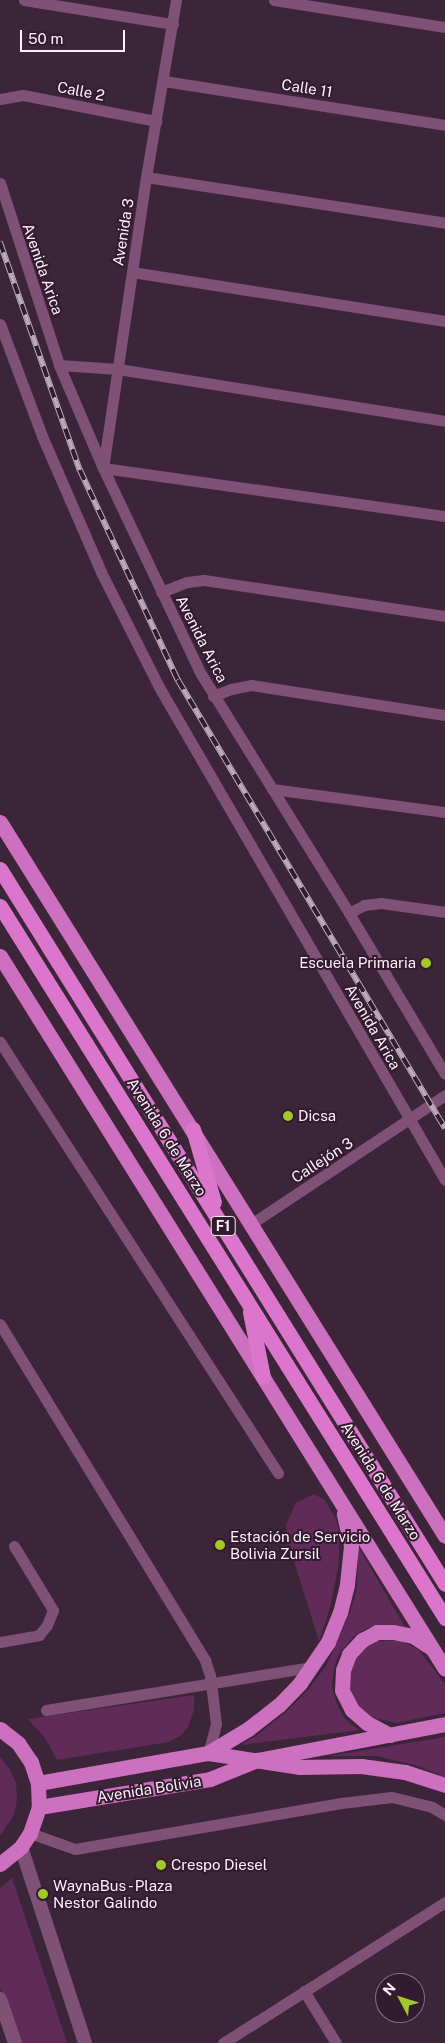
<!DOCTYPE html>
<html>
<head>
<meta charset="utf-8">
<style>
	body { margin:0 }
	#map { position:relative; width:445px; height:2043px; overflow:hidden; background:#3d2539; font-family:"Public Sans",sans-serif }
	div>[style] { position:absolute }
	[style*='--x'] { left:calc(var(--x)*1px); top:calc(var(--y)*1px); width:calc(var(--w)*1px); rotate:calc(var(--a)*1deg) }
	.green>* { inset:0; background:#602a59 }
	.minor>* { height:11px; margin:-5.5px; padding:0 5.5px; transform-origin:5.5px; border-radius:5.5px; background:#7f5177 }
	.tertiary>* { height:14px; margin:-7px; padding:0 7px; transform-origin:7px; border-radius:7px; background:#7f5177 }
	.primary>* { height:15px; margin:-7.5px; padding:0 7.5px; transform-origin:7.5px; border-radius:7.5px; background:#cd70bf }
	.trunk>* { height:15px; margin:-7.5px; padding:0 7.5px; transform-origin:7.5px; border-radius:7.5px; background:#dc76cd }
	.rail>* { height:5.5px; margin-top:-2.75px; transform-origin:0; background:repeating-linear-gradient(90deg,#321b2e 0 11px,#bca9b8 0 22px); box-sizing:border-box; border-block:1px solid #bca9b8 }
	.dots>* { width:14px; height:14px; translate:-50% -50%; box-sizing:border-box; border:2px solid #321b2e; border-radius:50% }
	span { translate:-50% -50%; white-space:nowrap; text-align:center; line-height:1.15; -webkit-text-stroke:4px #321b2e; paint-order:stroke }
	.shield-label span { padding:1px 4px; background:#321b2e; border:1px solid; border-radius:4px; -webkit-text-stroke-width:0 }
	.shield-label { font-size:14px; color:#ffeffb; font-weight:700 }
	.street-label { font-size:15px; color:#ffeffb }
	.poi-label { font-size:15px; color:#ffeffb }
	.right { translate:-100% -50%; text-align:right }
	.left { translate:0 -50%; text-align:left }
	.north { position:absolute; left:375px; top:1973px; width:50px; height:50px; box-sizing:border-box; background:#321b2e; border:1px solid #847080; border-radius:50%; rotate:310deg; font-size:14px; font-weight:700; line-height:20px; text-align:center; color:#ffeffb }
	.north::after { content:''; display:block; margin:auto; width:18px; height:22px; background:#a2c928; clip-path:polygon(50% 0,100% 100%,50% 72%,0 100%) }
	.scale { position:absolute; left:20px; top:30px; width:105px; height:22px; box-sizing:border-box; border:2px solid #ffeffb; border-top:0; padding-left:6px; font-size:15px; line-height:18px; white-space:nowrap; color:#ffeffb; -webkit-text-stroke:4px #321b2e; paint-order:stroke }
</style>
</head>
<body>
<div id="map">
	<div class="green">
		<i style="clip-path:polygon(314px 1494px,325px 1500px,336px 1519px,340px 1535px,338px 1567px,330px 1608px,319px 1641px,288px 1542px,286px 1525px,296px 1503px)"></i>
		<i style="clip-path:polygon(358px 1546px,405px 1627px,377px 1626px,367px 1628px,353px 1637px,339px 1654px,334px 1667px,332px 1686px,336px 1702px,343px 1716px,350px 1724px,360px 1730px,241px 1745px,256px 1736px,286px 1712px,308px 1690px,326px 1666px,350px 1613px,357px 1588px)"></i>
		<i style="clip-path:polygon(399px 1640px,418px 1649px,445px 1684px,445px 1713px,396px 1723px,371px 1717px,356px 1704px,350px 1688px,349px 1674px,355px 1659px,364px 1647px,375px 1641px)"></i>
		<i style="clip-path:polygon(194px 1695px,194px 1710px,188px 1727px,180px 1736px,169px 1742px,57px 1760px,45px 1738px,28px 1719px)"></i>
		<i style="clip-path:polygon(445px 1737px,445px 1777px,421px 1767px,377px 1756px,329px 1756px)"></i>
		<i style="clip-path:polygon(0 1757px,9px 1768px,16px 1783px,17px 1799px,14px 1815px,0 1836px)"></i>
		<i style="clip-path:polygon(12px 1878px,67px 2043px,18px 2043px,0 1988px,0 1888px)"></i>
	</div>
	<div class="minor">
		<i style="--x:24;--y:0;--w:151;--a:9.2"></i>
		<i style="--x:176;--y:0;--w:180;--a:99.6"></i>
		<i style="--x:146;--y:177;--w:294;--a:98.4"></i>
		<i style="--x:103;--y:468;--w:345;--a:8"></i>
		<i style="--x:274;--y:0;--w:173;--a:9"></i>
		<i style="--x:164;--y:81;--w:284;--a:8.9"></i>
		<i style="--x:0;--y:99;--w:23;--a:-10"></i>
		<i style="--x:23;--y:95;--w:136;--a:11.1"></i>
		<i style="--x:146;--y:177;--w:303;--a:8.7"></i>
		<i style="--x:0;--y:183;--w:191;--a:72"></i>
		<i style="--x:59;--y:365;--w:112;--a:66.9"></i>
		<i style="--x:103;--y:468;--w:228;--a:64.6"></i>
		<i style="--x:201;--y:674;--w:281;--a:58.2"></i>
		<i style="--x:349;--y:913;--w:187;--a:59.2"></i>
		<i style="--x:132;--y:272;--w:317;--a:8.9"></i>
		<i style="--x:0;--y:324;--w:120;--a:69.4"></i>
		<i style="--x:42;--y:436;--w:148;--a:66.5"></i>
		<i style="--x:101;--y:572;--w:129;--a:63.2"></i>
		<i style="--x:159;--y:687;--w:570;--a:59.88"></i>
		<i style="--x:59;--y:365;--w:59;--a:3.9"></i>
		<i style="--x:118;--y:369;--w:331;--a:9"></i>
		<i style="--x:161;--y:592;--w:28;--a:-21"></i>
		<i style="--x:187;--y:582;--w:17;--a:-7"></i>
		<i style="--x:204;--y:580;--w:244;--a:8.5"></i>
		<i style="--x:213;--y:696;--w:19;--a:-21"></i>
		<i style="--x:231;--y:689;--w:20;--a:-11"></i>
		<i style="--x:251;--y:685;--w:196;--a:8.8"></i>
		<i style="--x:272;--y:789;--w:175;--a:7.6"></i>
		<i style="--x:349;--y:913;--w:17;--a:-28"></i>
		<i style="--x:364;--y:905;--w:17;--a:-7"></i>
		<i style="--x:381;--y:903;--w:65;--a:8"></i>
		<i style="--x:0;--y:1042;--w:513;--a:57.18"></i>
		<i style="--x:251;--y:1224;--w:233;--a:-33.6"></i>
		<i style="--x:0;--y:1324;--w:394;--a:58.6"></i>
		<i style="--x:205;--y:1660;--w:16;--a:72"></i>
		<i style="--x:210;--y:1675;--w:49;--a:83"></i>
		<i style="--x:216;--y:1724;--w:30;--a:105"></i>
		<i style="--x:0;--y:1642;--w:40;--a:-10"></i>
		<i style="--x:39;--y:1635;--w:13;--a:-51"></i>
		<i style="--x:47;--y:1625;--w:16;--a:-68"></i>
		<i style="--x:53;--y:1610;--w:75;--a:-121.4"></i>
		<i style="--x:46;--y:1710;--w:268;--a:-9.2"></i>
		<i style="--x:30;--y:1833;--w:48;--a:19.6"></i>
		<i style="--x:75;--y:1849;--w:270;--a:-9.8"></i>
		<i style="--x:341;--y:1803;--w:51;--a:-6.7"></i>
		<i style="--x:392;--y:1797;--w:41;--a:14"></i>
		<i style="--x:432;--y:1807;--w:15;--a:32"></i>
		<i style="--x:304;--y:1991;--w:61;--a:58.4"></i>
		<i style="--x:223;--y:2043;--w:263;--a:-32.4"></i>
	</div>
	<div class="tertiary">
		<i style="--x:21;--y:1847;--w:206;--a:71.9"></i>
		<i style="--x:0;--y:1999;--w:46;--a:71.2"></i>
	</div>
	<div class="primary">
		<i style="--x:0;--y:822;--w:841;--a:58.07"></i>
		<i style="--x:0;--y:956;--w:840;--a:58.03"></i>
		<i style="--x:0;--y:1729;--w:23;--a:38"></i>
		<i style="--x:18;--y:1743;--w:23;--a:56"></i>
		<i style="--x:31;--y:1762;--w:22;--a:72"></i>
		<i style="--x:38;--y:1783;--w:24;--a:88"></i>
		<i style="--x:39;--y:1807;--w:28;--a:109"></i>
		<i style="--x:30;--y:1833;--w:17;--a:123"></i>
		<i style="--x:21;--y:1847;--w:27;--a:141"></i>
		<i style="--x:390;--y:1735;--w:26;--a:-152"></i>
		<i style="--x:367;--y:1723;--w:20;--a:-139"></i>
		<i style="--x:352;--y:1710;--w:22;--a:-117"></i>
		<i style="--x:342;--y:1690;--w:20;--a:-87"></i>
		<i style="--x:343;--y:1670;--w:17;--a:-69"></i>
		<i style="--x:349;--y:1654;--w:19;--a:-47"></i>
		<i style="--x:362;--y:1640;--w:17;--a:-28"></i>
		<i style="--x:377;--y:1632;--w:16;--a:0"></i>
		<i style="--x:393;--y:1632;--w:20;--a:11"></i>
		<i style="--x:413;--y:1636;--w:20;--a:33"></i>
		<i style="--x:208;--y:1753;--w:47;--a:-31"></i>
		<i style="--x:248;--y:1729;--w:39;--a:-38"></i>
		<i style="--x:279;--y:1705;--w:30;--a:-46"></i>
		<i style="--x:300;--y:1683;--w:50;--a:-55.7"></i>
		<i style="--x:328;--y:1642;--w:31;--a:-68"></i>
		<i style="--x:340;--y:1613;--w:30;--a:-76"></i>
		<i style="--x:347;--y:1584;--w:39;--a:-84"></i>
		<i style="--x:351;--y:1545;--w:32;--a:-103"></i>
		<i style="--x:38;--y:1783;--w:173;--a:-10"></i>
		<i style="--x:208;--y:1753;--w:93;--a:8.7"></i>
		<i style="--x:300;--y:1767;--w:61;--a:-0.9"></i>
		<i style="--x:361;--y:1766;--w:44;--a:7.8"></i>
		<i style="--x:405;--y:1772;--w:42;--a:18"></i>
		<i style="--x:39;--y:1807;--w:173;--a:-9.3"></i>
		<i style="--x:210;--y:1779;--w:51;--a:-22"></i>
		<i style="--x:257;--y:1760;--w:191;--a:-10.8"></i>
	</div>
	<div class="trunk">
		<i style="--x:0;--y:869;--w:842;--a:58.1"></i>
		<i style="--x:0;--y:906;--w:840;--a:57.99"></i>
		<i style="--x:193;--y:1129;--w:76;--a:74"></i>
		<i style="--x:250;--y:1312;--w:66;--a:78.7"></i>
	</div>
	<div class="rail">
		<i style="--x:0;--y:242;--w:242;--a:70.7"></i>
		<i style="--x:80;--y:470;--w:232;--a:65"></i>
		<i style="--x:178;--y:680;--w:522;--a:59.21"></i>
	</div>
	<div class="dots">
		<i style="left:426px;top:963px;background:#a2c928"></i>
		<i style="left:288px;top:1116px;background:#a2c928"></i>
		<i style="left:220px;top:1545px;background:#a2c928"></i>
		<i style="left:161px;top:1865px;background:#a2c928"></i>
		<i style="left:43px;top:1894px;background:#a2c928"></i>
	</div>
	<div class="shield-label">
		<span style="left:223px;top:1226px">F1</span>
	</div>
	<div class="street-label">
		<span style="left:307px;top:88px;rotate:9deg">Calle 11</span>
		<span style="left:81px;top:91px;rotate:11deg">Calle 2</span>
		<span style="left:123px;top:232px;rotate:-81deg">Avenida 3</span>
		<span style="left:43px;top:269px;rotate:71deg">Avenida Arica</span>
		<span style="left:202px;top:639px;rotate:63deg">Avenida Arica</span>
		<span style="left:373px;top:1027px;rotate:60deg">Avenida Arica</span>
		<span style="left:167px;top:1137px;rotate:58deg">Avenida 6 de Marzo</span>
		<span style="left:322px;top:1160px;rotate:-33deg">Callejón 3</span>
		<span style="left:381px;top:1481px;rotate:58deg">Avenida 6 de Marzo</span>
		<span style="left:149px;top:1789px;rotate:-9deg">Avenida Bolivia</span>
	</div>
	<div class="poi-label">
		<span class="right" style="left:416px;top:963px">Escuela Primaria</span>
		<span class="left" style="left:298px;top:1116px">Dicsa</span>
		<span class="left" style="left:230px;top:1545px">Estación de Servicio<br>Bolivia Zursil</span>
		<span class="left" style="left:171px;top:1865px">Crespo Diesel</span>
		<span class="left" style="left:53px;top:1894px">WaynaBus - Plaza<br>Nestor Galindo</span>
	</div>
	<div class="north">N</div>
	<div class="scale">50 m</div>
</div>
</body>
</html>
